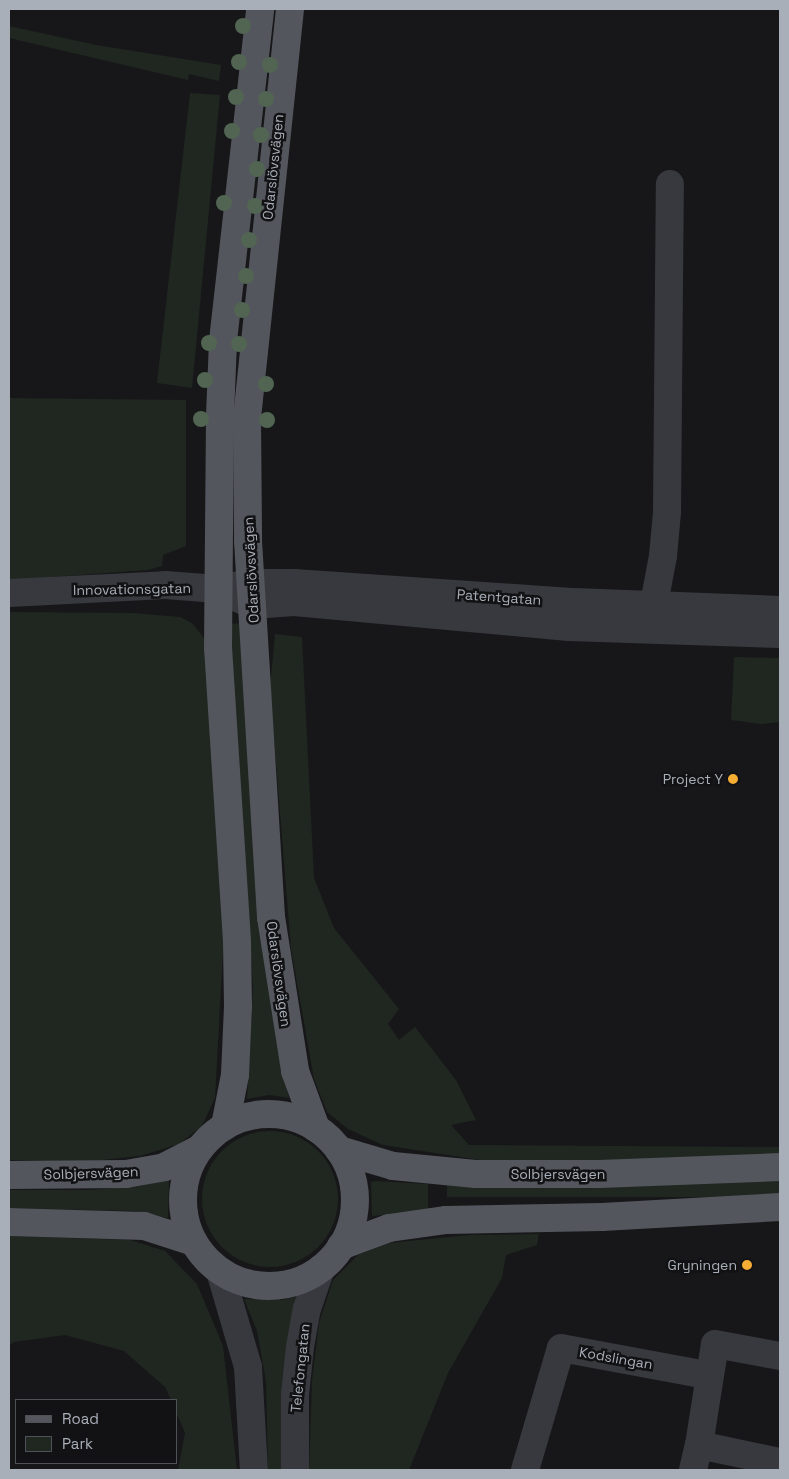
<!DOCTYPE html>
<html>
<head>
<meta charset="utf-8">
<style>
	body { margin:0 }
	#map { position:relative; width:789px; height:1479px; overflow:hidden; background:#171719; font-family:"Space Grotesk",sans-serif }
	div>[style] { position:absolute }
	[style*='--x'] { left:calc(var(--x)*1px); top:calc(var(--y)*1px); width:calc(var(--w)*1px); rotate:calc(var(--a)*1deg) }
	.green>* { inset:0; background:#1f2720; transform-origin:0 0 }
	.round { border-radius:50% }
	.minor>* { height:28px; margin:-14px; padding:0 14px; transform-origin:14px; border-radius:14px; background:#38393e }
	.major>* { height:28px; margin:-14px; padding:0 14px; transform-origin:14px; border-radius:14px; background:#54565d }
	.major>.ring { margin:-14px; padding:0; box-sizing:content-box; background:none; border:28px solid #54565d; border-radius:50% }
	.trees>* { width:16px; height:16px; margin:-8px; border-radius:50%; background:#516552 }
	.dots>* { width:14px; height:14px; translate:-50% -50%; box-sizing:border-box; border:2px solid #121214; border-radius:50% }
	span { translate:-50% -50%; white-space:nowrap; text-align:center; line-height:1.15; -webkit-text-stroke:5px #121214; paint-order:stroke }
	.street-label { font-size:14px; color:#a9afb9 }
	.poi-label { font-size:14px; color:#a9afb9 }
	.right { translate:-100% -50%; text-align:right }
	.frame { position:absolute; inset:0; border:10px solid #a9afb9; pointer-events:none }
	.legend { position:absolute; left:15px; top:1399px; width:162px; height:65px; box-sizing:border-box; background:#121214; border:1px solid #4e5156; margin:0; padding:6px 9px; list-style:none; font-size:15px; color:#a9afb9 }
	.legend li { display:flex; align-items:center; gap:10px; height:25px }
	.legend b { width:25px; border:1px solid #4e5156 }
</style>
</head>
<body>
<div id="map">
	<div class="green">
		<i style="clip-path:polygon(9px 26px,96px 45px,221px 65px,219px 81px,189px 74px,188px 80px,9px 38px)"></i>
		<i style="clip-path:polygon(190px 93px,220px 95px,192px 388px,157px 383px)"></i>
		<i style="clip-path:polygon(9px 398px,186px 400px,186px 546px,163px 555px,162px 566px,148px 570px,9px 580px)"></i>
		<i style="clip-path:polygon(9px 612px,133px 613px,180px 617px,192px 623px,204px 638px,209px 667px,225px 915px,215px 1098px,202px 1126px,179px 1144px,140px 1156px,82px 1162px,9px 1160px)"></i>
		<i style="clip-path:polygon(241px 623px,279px 1056px,289px 1098px,269px 1095px,247px 1099px,253px 987px,230px 624px)"></i>
		<i style="clip-path:polygon(275px 634px,302px 637px,314px 878px,334px 928px,399px 1009px,388px 1024px,399px 1040px,415px 1027px,456px 1080px,476px 1120px,451px 1125px,469px 1145px,780px 1147px,780px 1154px,647px 1161px,487px 1161px,383px 1145px,348px 1129px,327px 1112px,314px 1079px,291px 949px,270px 688px)"></i>
		<i style="clip-path:polygon(734px 657px,780px 658px,780px 722px,761px 724px,731px 720px)"></i>
		<i class="round" style="left:202px;top:1131px;width:136px;height:136px"></i>
		<i style="left:780px;top:1176px;width:21px;height:333px;rotate:90deg"></i>
		<i style="clip-path:polygon(169px 1179px,168px 1218px,135px 1211px,9px 1208px,9px 1190px,88px 1190px,140px 1186px)"></i>
		<i style="clip-path:polygon(376px 1181px,428px 1184px,428px 1211px,372px 1216px,371px 1182px)"></i>
		<i style="clip-path:polygon(539px 1234px,537px 1245px,506px 1255px,502px 1278px,448px 1373px,409px 1470px,309px 1470px,312px 1381px,319px 1323px,333px 1280px,358px 1255px,389px 1243px,469px 1235px)"></i>
		<i style="clip-path:polygon(9px 1236px,130px 1240px,165px 1251px,197px 1284px,223px 1346px,237px 1470px,178px 1470px,185px 1433px,176px 1412px,176px 1400px,171px 1400px,165px 1387px,124px 1351px,65px 1335px,14px 1342px,9px 1345px)"></i>
		<i style="clip-path:polygon(299px 1296px,284px 1470px,268px 1470px,266px 1382px,257px 1331px,244px 1299px,282px 1300px)"></i>
	</div>
	<div class="minor">
		<i style="--x:228;--y:587;--w:23;--a:-10"></i>
		<i style="--x:251;--y:583;--w:43;--a:0"></i>
		<i style="--x:294;--y:583;--w:281;--a:3.9"></i>
		<i style="--x:574;--y:602;--w:206;--a:2.2"></i>
		<i style="--x:9;--y:593;--w:156;--a:-2.9"></i>
		<i style="--x:165;--y:585;--w:53;--a:4.3"></i>
		<i style="--x:218;--y:589;--w:38;--a:25"></i>
		<i style="--x:253;--y:605;--w:41;--a:-4.2"></i>
		<i style="--x:294;--y:602;--w:276;--a:5.2"></i>
		<i style="--x:569;--y:627;--w:211;--a:1.9"></i>
		<i style="--x:651;--y:620;--w:65;--a:-79.4"></i>
		<i style="--x:663;--y:556;--w:44;--a:-84.8"></i>
		<i style="--x:667;--y:512;--w:328;--a:-89.5"></i>
		<i style="--x:220;--y:1271;--w:100;--a:73.7"></i>
		<i style="--x:248;--y:1367;--w:103;--a:86.7"></i>
		<i style="--x:699;--y:1445;--w:102;--a:-81"></i>
		<i style="--x:715;--y:1344;--w:66;--a:10.5"></i>
		<i style="--x:295;--y:1470;--w:75;--a:-90"></i>
		<i style="--x:295;--y:1395;--w:48;--a:-84.1"></i>
		<i style="--x:300;--y:1347;--w:39;--a:-80"></i>
		<i style="--x:307;--y:1309;--w:43;--a:-71.1"></i>
		<i style="--x:525;--y:1470;--w:127;--a:-73.6"></i>
		<i style="--x:561;--y:1348;--w:148;--a:10.5"></i>
		<i style="--x:693;--y:1470;--w:26;--a:-77"></i>
		<i style="--x:699;--y:1445;--w:83;--a:11.9"></i>
	</div>
	<div class="major">
		<i style="--x:290;--y:9;--w:411;--a:96"></i>
		<i style="--x:247;--y:418;--w:123;--a:89.5"></i>
		<i style="--x:248;--y:541;--w:377;--a:86.5"></i>
		<i style="--x:271;--y:917;--w:156;--a:81.1"></i>
		<i style="--x:295;--y:1071;--w:61;--a:69.8"></i>
		<i class="ring" style="left:183px;top:1114px;width:144px;height:144px"></i>
		<i style="--x:225;--y:1126;--w:52;--a:-78.9"></i>
		<i style="--x:235;--y:1075;--w:69;--a:-87.5"></i>
		<i style="--x:238;--y:1006;--w:65;--a:-90.9"></i>
		<i style="--x:237;--y:941;--w:294;--a:-93.7"></i>
		<i style="--x:218;--y:648;--w:232;--a:-89.5"></i>
		<i style="--x:220;--y:416;--w:75;--a:-87.7"></i>
		<i style="--x:223;--y:341;--w:334;--a:-83.6"></i>
		<i style="--x:339;--y:1150;--w:56;--a:16.5"></i>
		<i style="--x:393;--y:1166;--w:83;--a:5.5"></i>
		<i style="--x:476;--y:1174;--w:123;--a:0"></i>
		<i style="--x:599;--y:1174;--w:181;--a:-2.2"></i>
		<i style="--x:9;--y:1175;--w:117;--a:-0.5"></i>
		<i style="--x:126;--y:1174;--w:39;--a:-10"></i>
		<i style="--x:164;--y:1167;--w:39;--a:-27"></i>
		<i style="--x:9;--y:1222;--w:135;--a:1.7"></i>
		<i style="--x:144;--y:1226;--w:52;--a:17.7"></i>
		<i style="--x:341;--y:1246;--w:51;--a:-20.6"></i>
		<i style="--x:389;--y:1228;--w:58;--a:-8"></i>
		<i style="--x:446;--y:1220;--w:156;--a:-1.1"></i>
		<i style="--x:602;--y:1217;--w:178;--a:-3.2"></i>
	</div>
	<div class="trees">
		<i style="left:243px;top:26px"></i>
		<i style="left:239px;top:62px"></i>
		<i style="left:270px;top:65px"></i>
		<i style="left:236px;top:97px"></i>
		<i style="left:266px;top:99px"></i>
		<i style="left:232px;top:131px"></i>
		<i style="left:261px;top:135px"></i>
		<i style="left:257px;top:169px"></i>
		<i style="left:224px;top:203px"></i>
		<i style="left:255px;top:206px"></i>
		<i style="left:249px;top:240px"></i>
		<i style="left:246px;top:276px"></i>
		<i style="left:242px;top:310px"></i>
		<i style="left:209px;top:343px"></i>
		<i style="left:239px;top:344px"></i>
		<i style="left:205px;top:380px"></i>
		<i style="left:266px;top:384px"></i>
		<i style="left:201px;top:419px"></i>
		<i style="left:267px;top:420px"></i>
	</div>
	<div class="dots">
		<i style="left:733px;top:779px;background:#f5ad33"></i>
		<i style="left:747px;top:1265px;background:#f5ad33"></i>
	</div>
	<div class="street-label">
		<span style="left:273px;top:167px;rotate:-84deg">Odarslövsvägen</span>
		<span style="left:251px;top:570px;rotate:-93deg">Odarslövsvägen</span>
		<span style="left:132px;top:589px;rotate:-1deg">Innovationsgatan</span>
		<span style="left:499px;top:597px;rotate:4deg">Patentgatan</span>
		<span style="left:279px;top:974px;rotate:82deg">Odarslövsvägen</span>
		<span style="left:91px;top:1173px;rotate:-2deg">Solbjersvägen</span>
		<span style="left:558px;top:1174px">Solbjersvägen</span>
		<span style="left:616px;top:1358px;rotate:10deg">Kodslingan</span>
		<span style="left:300px;top:1368px;rotate:-84deg">Telefongatan</span>
	</div>
	<div class="poi-label">
		<span class="right" style="left:723px;top:779px">Project Y</span>
		<span class="right" style="left:737px;top:1265px">Gryningen</span>
	</div>
	<div class="frame"></div>
	<ul class="legend">
	<li><b style="height:6px;background:#54565d"></b>Road</li>
	<li><b style="height:14px;background:#1f2720"></b>Park</li>
	</ul>
</div>
</body>
</html>
